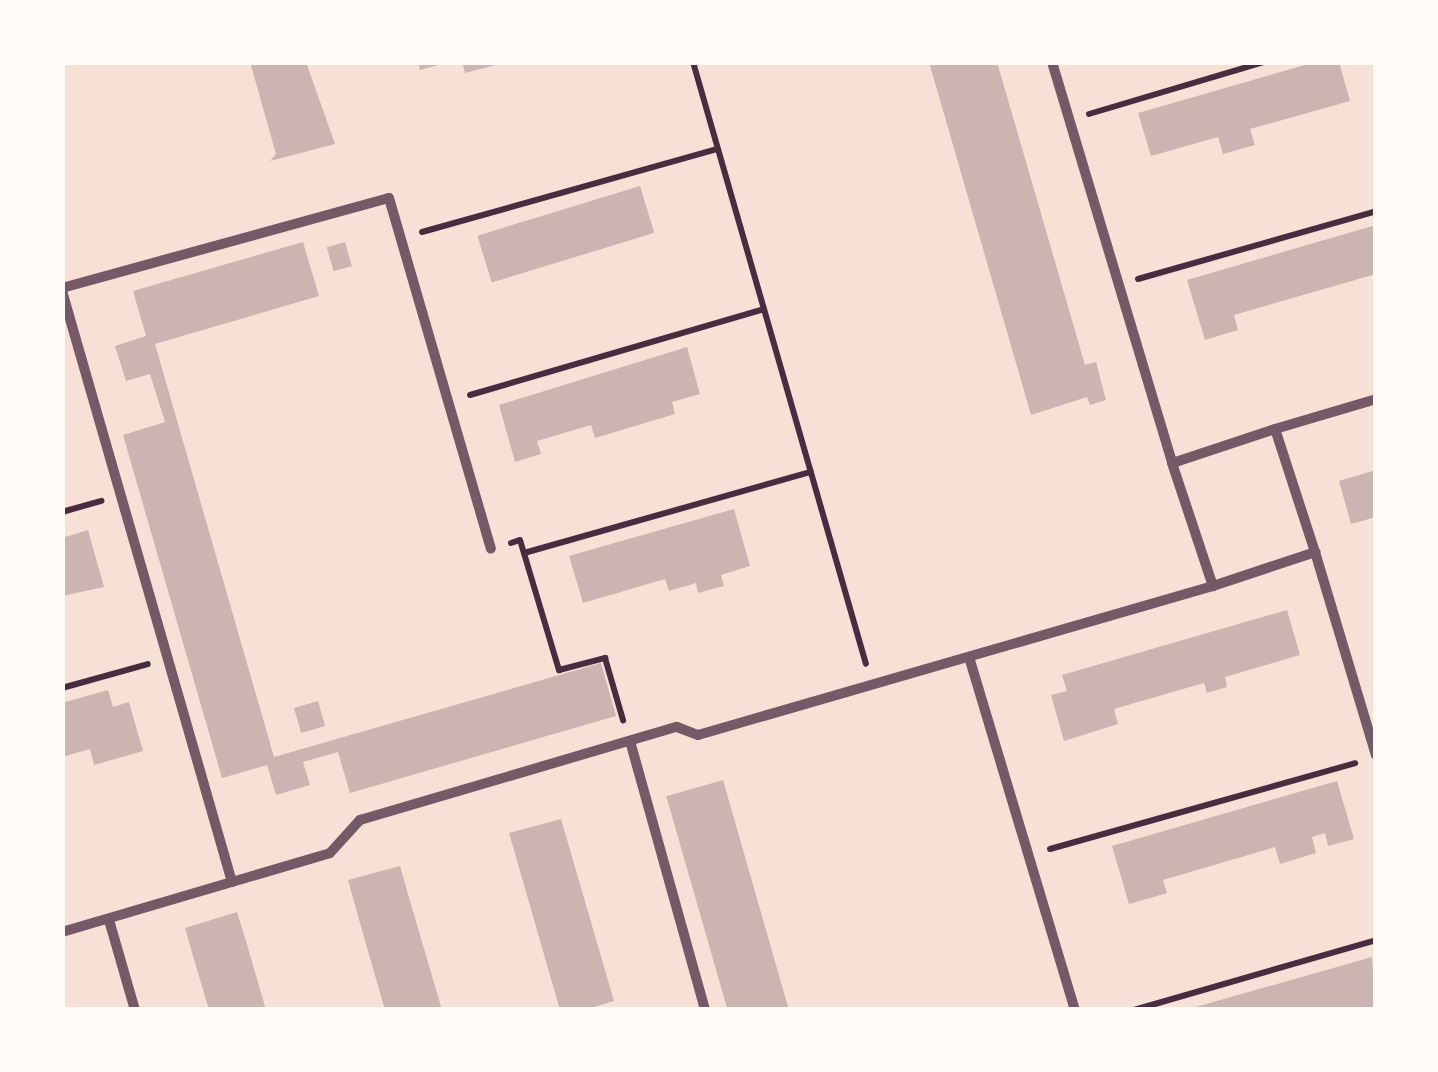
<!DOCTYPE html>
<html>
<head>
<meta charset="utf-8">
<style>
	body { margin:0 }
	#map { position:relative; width:1438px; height:1072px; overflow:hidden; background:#f7e1d7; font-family:Signika,sans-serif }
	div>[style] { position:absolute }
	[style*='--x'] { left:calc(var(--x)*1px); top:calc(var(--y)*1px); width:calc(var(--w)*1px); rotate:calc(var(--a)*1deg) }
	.building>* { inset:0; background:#ccb4b1; transform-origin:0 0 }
	.path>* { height:6px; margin:-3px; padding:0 3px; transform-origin:3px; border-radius:3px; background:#4a2c40 }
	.minor>* { height:10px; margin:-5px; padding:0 5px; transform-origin:5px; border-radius:5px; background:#755966 }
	span { translate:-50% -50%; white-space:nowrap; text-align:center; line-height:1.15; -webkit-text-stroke:10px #fffaf5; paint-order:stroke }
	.frame { position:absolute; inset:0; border:65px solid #fffaf5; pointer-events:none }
</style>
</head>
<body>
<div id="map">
	<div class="building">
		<i style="clip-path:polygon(250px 62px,306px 62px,335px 144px,270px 161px,276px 154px)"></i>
		<i style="clip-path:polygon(418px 62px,442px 62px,442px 64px,420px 70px)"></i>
		<i style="clip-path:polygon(462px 62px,499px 62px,500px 64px,465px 73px)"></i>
		<i style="clip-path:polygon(929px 62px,997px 62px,1085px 365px,1096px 362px,1106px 400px,1090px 405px,1087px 397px,1031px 415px)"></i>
		<i style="clip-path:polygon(1315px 62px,1339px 62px,1350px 101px,1250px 129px,1255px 145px,1223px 154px,1218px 137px,1151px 156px,1138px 113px)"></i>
		<i style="left:640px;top:186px;width:49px;height:170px;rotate:73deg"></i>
		<i style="clip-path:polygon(1376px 225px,1376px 274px,1234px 315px,1238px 330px,1205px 340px,1187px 280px)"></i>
		<i style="clip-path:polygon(303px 242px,319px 296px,155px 344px,274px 757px,601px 663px,616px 716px,350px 793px,338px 752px,303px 762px,310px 785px,276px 795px,267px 765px,222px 778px,123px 435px,165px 422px,150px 374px,126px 381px,115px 346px,146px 336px,133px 291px)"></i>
		<i style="left:345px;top:242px;width:25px;height:19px;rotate:74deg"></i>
		<i style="clip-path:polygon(687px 347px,700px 394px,672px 402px,675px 414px,595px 438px,591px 425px,537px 441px,541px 454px,515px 462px,499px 405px)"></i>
		<i style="clip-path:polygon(1376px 470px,1376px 517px,1351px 524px,1339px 481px)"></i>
		<i style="clip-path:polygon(734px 509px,750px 566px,721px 575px,724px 586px,698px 593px,696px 583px,669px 591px,665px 579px,583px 603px,569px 556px)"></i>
		<i style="clip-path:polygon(88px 530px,104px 587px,62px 596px,62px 538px)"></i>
		<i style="clip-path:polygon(1287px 610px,1300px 655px,1225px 677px,1227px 687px,1207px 693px,1204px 683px,1114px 709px,1118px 724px,1064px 741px,1051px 695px,1067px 691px,1062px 675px)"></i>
		<i style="clip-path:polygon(108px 690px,113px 707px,129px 702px,143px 751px,94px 765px,90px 749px,62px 757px,62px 703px)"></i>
		<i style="left:318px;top:701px;width:26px;height:25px;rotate:74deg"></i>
		<i style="left:723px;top:780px;width:239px;height:59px;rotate:74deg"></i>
		<i style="clip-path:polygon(1337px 781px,1354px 839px,1328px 846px,1325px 833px,1312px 837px,1316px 853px,1280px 864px,1275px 847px,1163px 880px,1167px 893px,1129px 904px,1112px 846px)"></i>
		<i style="clip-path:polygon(561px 819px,614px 1001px,584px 1010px,560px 1010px,509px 833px)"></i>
		<i style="clip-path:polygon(400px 866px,408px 894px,442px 1010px,385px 1010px,363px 934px,348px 880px)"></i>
		<i style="clip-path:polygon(237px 912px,246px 941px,266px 1010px,209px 1010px,193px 956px,185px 928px)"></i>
		<i style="clip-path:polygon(1372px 957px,1376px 1010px,1192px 1010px,1192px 1008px)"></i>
	</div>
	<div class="path">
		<i style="--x:693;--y:62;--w:626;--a:73.97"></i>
		<i style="--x:1089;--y:114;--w:182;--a:-16.6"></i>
		<i style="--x:422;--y:232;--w:307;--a:-15.7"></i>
		<i style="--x:1138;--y:279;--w:248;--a:-15.9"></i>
		<i style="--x:470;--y:395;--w:306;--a:-16.3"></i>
		<i style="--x:62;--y:512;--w:41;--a:-15.8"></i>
		<i style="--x:511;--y:543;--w:9;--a:-18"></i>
		<i style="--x:520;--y:540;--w:136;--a:73.3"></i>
		<i style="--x:559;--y:670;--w:48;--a:-14.6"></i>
		<i style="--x:605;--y:658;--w:65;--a:73.8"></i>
		<i style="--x:524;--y:553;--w:298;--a:-15.8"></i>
		<i style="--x:62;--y:688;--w:89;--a:-15.6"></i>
		<i style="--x:1050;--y:849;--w:317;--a:-15.7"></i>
		<i style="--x:1134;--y:1010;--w:252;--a:-16.1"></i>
	</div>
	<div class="minor">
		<i style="--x:1052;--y:62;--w:419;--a:73.3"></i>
		<i style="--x:62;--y:288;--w:339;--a:-15.4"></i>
		<i style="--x:389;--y:198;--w:365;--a:73.8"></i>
		<i style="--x:62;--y:291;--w:615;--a:73.95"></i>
		<i style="--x:1275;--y:429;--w:105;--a:-16.5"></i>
		<i style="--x:1315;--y:552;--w:212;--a:73.3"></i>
		<i style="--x:969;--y:657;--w:369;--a:73.3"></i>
		<i style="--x:630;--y:741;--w:279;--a:74.4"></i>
		<i style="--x:109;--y:920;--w:94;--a:73.9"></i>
		<i style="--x:62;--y:932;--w:279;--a:-16.4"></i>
		<i style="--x:330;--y:853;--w:45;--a:-47.7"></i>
		<i style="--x:360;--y:820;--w:330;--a:-16.4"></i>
		<i style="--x:677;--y:727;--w:22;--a:21"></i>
		<i style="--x:698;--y:735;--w:536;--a:-16.14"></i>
		<i style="--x:1213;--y:586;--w:108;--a:-18.4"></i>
		<i style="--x:1315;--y:552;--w:129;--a:-108"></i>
		<i style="--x:1275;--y:429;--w:108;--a:161.7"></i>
		<i style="--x:1172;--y:463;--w:130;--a:71.6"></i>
	</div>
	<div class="frame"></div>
</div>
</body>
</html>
